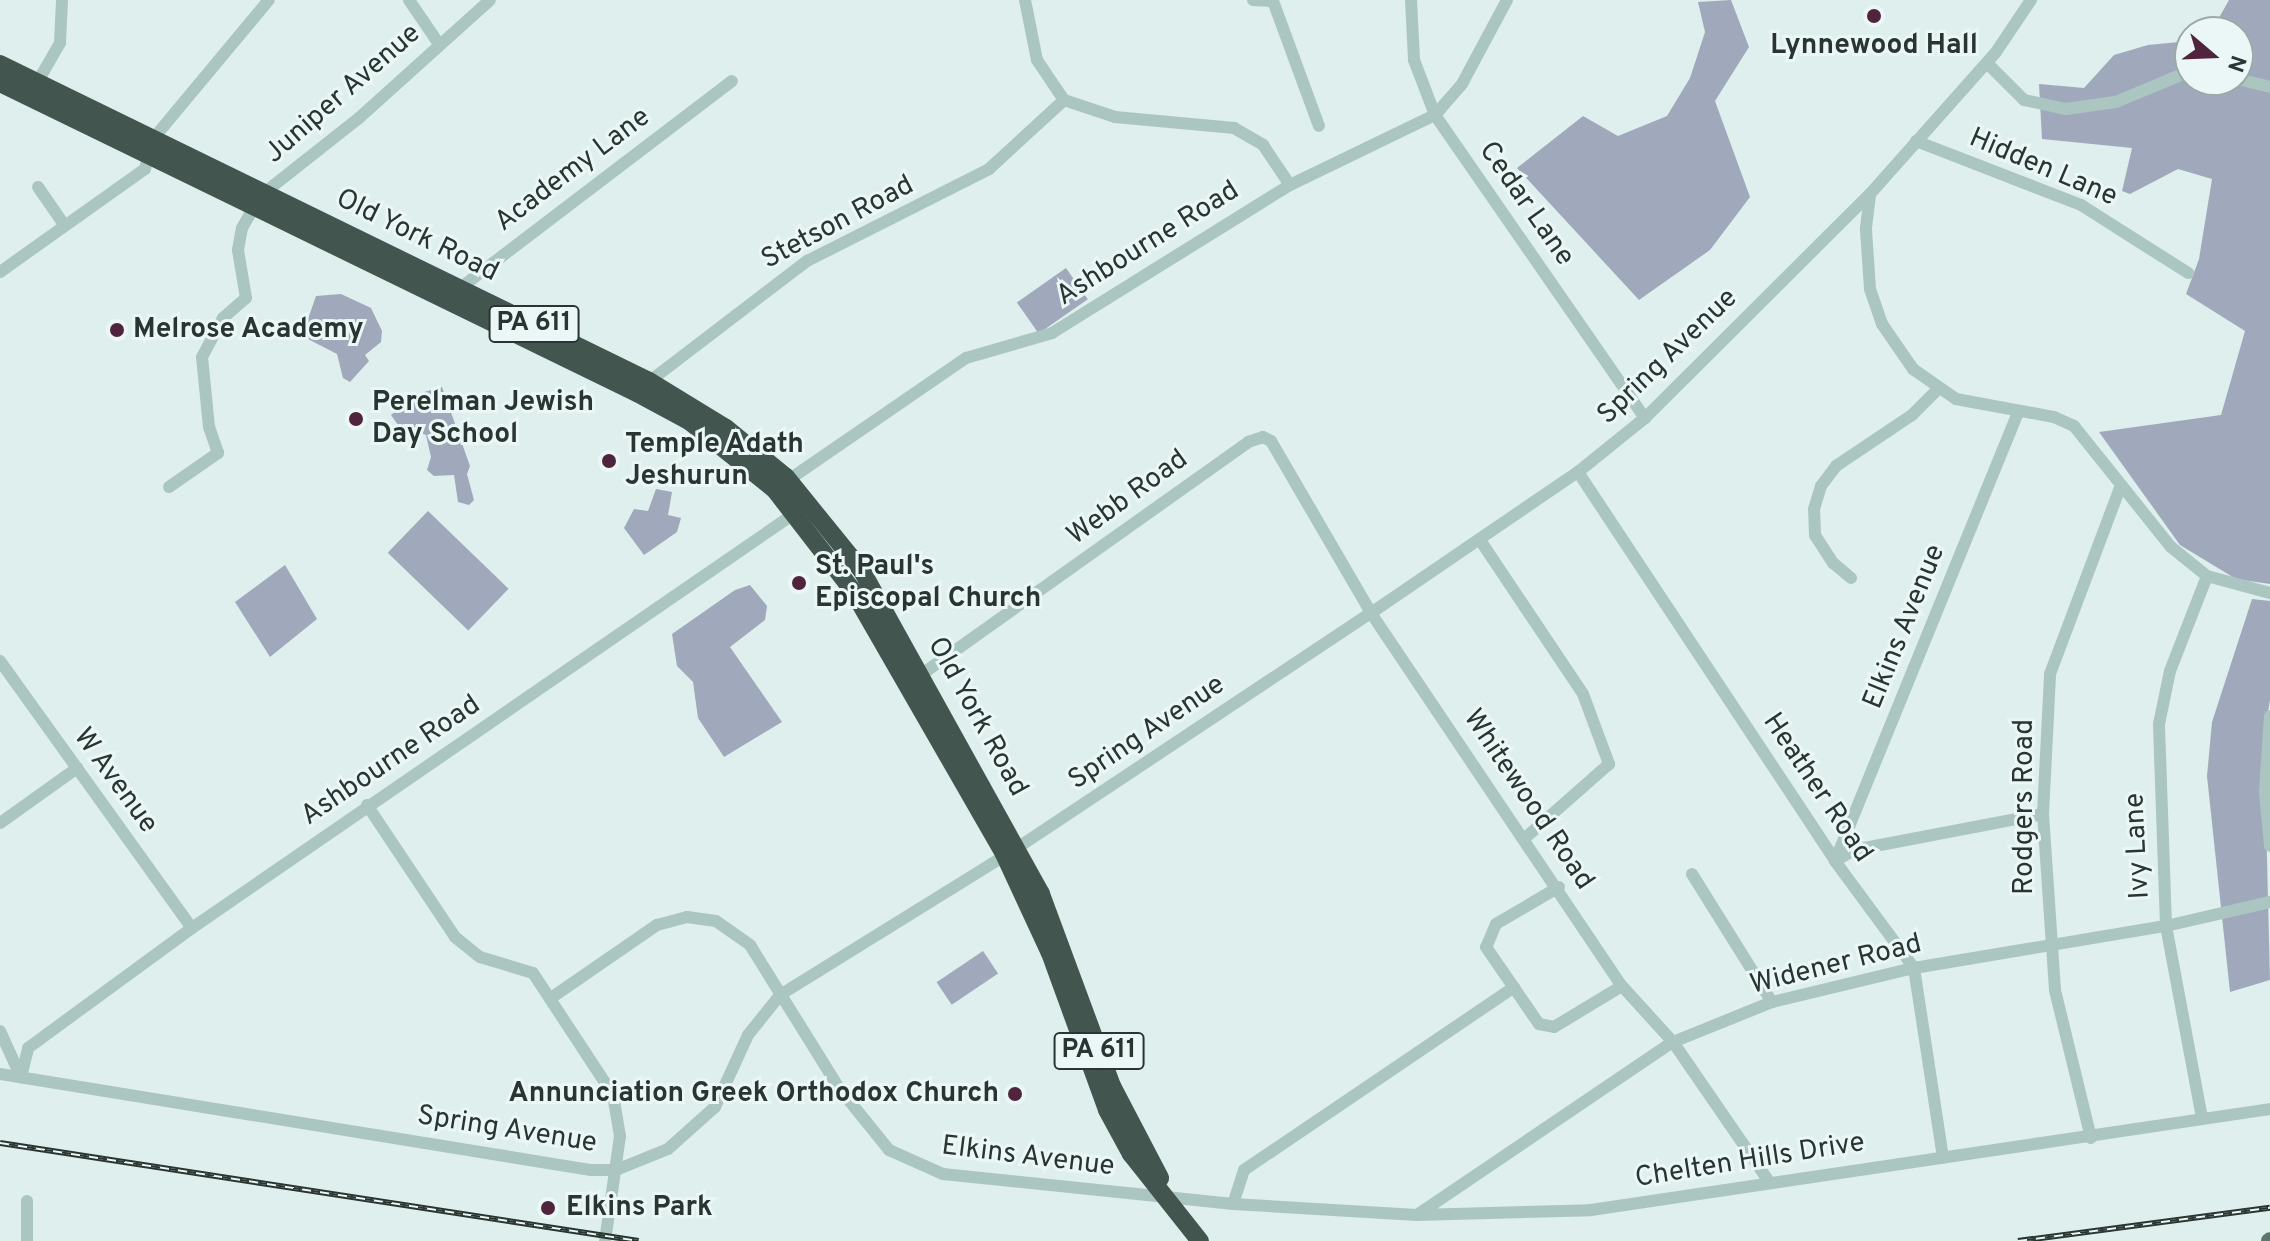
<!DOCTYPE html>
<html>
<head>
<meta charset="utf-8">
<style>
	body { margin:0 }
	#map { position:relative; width:2270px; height:1241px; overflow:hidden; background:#deefed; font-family:Overpass,sans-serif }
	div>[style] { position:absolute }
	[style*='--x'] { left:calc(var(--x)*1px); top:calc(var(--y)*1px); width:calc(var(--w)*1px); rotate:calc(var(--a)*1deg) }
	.green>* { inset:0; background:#a0a9bc; transform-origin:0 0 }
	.minor>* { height:12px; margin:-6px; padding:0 6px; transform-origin:6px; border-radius:6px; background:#abc6c1 }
	.major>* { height:16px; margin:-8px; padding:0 8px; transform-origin:8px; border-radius:8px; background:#5d756d }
	.highway>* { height:18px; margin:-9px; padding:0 9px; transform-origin:9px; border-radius:9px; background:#42554e }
	.rail>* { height:6px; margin-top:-3px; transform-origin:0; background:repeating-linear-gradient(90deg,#eaf7f6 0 9px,#293531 0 18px); box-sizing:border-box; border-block:2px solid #293531 }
	.dots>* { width:22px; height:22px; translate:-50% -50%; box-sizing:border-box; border:4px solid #eaf7f6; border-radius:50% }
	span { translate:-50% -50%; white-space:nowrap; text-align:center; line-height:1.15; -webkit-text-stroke:6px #eaf7f6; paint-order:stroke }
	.shield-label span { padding:2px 6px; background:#eaf7f6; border:2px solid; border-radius:6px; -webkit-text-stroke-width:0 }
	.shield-label { font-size:26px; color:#293531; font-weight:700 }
	.poi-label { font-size:28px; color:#293531; font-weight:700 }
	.left { translate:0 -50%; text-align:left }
	.right { translate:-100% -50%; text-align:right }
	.street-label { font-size:28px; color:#293531 }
	.north { position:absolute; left:2174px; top:16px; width:80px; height:80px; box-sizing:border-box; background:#eaf7f6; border:2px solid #9da9a7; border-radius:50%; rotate:109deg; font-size:22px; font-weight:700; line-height:32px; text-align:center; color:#293531 }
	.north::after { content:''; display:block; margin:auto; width:28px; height:36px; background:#51243e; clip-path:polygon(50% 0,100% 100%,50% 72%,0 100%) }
</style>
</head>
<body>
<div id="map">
	<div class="green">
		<i style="clip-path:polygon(1731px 0,1749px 47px,1715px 101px,1750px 197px,1710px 250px,1639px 300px,1517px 168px,1583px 116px,1618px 136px,1667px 116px,1690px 78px,1705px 32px,1698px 2px)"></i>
		<i style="clip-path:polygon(2229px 0,2270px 0,2270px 584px,2236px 579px,2180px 545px,2099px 432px,2221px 415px,2245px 331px,2186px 294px,2199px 259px,2212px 179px,2178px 169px,2130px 194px,2122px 191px,2132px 148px,2042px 139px,2039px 84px,2084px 88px,2114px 55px,2148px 45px,2190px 41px,2190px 80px,2238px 80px,2238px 32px,2211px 32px)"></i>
		<i style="left:1066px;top:268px;width:38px;height:60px;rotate:55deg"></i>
		<i style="clip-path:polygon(341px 294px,371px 308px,382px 331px,381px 342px,365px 355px,369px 361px,350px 382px,343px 378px,337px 354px,302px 336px,316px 296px)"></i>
		<i style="clip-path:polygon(442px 387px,470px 466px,467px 474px,474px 500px,469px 505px,458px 502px,454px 475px,434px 476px,427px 470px,431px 457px,426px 435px,398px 425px,391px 415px,417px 394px)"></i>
		<i style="clip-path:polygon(656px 489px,672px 492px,668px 515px,681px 518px,677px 532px,644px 555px,624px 528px,634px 509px,648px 511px)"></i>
		<i style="left:428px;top:511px;width:112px;height:58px;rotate:44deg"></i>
		<i style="clip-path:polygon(285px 565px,317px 619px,270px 657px,235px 602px)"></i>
		<i style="clip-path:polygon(750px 585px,767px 606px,765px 620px,730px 647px,782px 722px,724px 757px,698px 718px,693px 682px,677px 666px,672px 634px,735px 590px)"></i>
		<i style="clip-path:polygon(2252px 599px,2270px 601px,2270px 700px,2264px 736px,2270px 980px,2230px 992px,2207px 776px,2212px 722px)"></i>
		<i style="left:983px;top:951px;width:27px;height:56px;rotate:56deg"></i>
	</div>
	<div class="minor">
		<i style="--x:409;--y:0;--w:53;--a:55.7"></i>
		<i style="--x:1025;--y:0;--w:61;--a:78.7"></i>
		<i style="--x:1037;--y:60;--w:48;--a:56"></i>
		<i style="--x:1064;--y:100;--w:54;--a:18.4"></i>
		<i style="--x:1115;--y:117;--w:120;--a:5.3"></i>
		<i style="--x:1234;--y:128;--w:34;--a:30"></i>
		<i style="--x:1263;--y:145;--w:48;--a:56"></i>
		<i style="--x:1253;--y:0;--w:20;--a:3"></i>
		<i style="--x:1273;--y:1;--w:133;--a:69.8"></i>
		<i style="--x:1411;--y:0;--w:60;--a:87.1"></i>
		<i style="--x:1414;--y:60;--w:59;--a:69.1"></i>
		<i style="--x:1435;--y:115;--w:369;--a:55.3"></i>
		<i style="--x:1987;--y:63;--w:52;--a:45"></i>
		<i style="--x:2024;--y:100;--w:43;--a:12.1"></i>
		<i style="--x:2066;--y:109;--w:50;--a:-8"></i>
		<i style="--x:2116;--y:102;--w:80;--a:-22.7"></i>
		<i style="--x:2238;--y:79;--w:33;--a:14"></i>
		<i style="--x:37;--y:83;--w:46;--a:-60.1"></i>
		<i style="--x:60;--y:43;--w:43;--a:-87.3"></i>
		<i style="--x:1916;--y:141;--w:177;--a:21.2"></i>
		<i style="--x:2081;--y:205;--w:127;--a:32.4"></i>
		<i style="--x:38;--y:187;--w:47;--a:55.3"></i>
		<i style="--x:264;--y:193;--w:121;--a:-38.3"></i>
		<i style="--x:359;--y:118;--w:176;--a:-42"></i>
		<i style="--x:1870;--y:195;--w:35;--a:97"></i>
		<i style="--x:1866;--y:230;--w:59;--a:86.1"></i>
		<i style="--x:1870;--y:289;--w:37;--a:71"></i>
		<i style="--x:1882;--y:324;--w:55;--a:55.4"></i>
		<i style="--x:1913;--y:369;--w:52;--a:34.9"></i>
		<i style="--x:1956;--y:399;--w:100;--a:10.4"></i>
		<i style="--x:2054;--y:417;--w:22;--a:24"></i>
		<i style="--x:2074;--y:426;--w:155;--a:51.3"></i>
		<i style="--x:2171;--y:547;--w:46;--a:38.9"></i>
		<i style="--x:2207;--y:576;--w:65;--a:15.1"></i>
		<i style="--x:0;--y:272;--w:178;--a:-35.4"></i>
		<i style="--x:145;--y:169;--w:31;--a:-75"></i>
		<i style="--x:153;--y:139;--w:181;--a:-50.2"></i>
		<i style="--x:455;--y:292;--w:348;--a:-37.3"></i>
		<i style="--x:646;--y:384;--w:203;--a:-37.4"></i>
		<i style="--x:807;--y:261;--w:204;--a:-26.8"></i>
		<i style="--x:989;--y:169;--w:102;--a:-42.6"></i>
		<i style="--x:1578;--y:472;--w:466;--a:56.5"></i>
		<i style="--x:1835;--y:861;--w:133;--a:53.6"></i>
		<i style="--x:1914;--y:968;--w:192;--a:81.3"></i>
		<i style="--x:784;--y:483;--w:221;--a:-34.5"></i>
		<i style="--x:966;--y:358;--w:90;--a:-16.2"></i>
		<i style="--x:1052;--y:333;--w:280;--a:-31.9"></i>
		<i style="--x:1290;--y:185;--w:161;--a:-25.8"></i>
		<i style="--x:1435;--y:115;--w:41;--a:-48.9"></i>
		<i style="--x:1462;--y:84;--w:95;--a:-61.8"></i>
		<i style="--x:169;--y:487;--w:60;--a:-34.8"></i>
		<i style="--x:218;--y:453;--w:28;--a:-109"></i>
		<i style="--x:209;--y:427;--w:70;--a:-95.7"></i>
		<i style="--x:202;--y:357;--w:44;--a:-61.7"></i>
		<i style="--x:223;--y:318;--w:30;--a:-41"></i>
		<i style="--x:246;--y:298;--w:49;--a:-99.5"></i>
		<i style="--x:238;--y:250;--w:22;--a:-80"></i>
		<i style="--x:242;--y:228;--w:24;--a:-60"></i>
		<i style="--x:1480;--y:540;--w:185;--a:56.2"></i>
		<i style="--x:1583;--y:694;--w:75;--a:69.6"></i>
		<i style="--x:1609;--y:764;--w:112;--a:138.6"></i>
		<i style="--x:1851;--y:578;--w:23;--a:-140"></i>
		<i style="--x:1833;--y:563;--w:33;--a:-123"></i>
		<i style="--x:1815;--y:535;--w:26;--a:-92"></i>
		<i style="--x:1814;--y:509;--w:24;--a:-73"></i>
		<i style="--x:1821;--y:486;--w:25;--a:-53"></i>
		<i style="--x:1836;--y:466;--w:92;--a:-33.9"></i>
		<i style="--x:1912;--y:415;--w:35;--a:-45"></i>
		<i style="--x:0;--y:661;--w:329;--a:54.3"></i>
		<i style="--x:915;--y:679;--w:409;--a:-35.4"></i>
		<i style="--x:1248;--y:442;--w:16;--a:-18"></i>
		<i style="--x:1263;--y:437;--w:9;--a:27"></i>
		<i style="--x:1271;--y:441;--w:199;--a:59.8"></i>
		<i style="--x:1371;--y:613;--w:450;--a:56.1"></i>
		<i style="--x:1622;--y:986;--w:76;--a:47.7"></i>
		<i style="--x:1673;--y:1042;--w:168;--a:55.5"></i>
		<i style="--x:2270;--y:716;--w:76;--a:93.8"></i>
		<i style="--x:2265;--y:792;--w:54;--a:84.7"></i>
		<i style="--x:367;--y:805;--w:159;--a:56.3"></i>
		<i style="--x:455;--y:937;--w:32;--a:39"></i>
		<i style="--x:480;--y:957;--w:55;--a:16.8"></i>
		<i style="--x:533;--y:973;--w:146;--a:56.7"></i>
		<i style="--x:613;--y:1095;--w:42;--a:80.3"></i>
		<i style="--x:620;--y:1136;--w:106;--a:98.1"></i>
		<i style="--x:0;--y:823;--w:95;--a:-35.5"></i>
		<i style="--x:1835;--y:861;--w:486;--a:-67.8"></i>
		<i style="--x:1835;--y:861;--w:22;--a:-30"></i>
		<i style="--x:1854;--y:850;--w:192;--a:-10.8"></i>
		<i style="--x:1692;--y:874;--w:151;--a:58"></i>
		<i style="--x:1559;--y:887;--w:73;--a:149.6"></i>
		<i style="--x:1496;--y:924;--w:25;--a:113"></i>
		<i style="--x:1486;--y:947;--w:93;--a:55.5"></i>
		<i style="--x:1539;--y:1024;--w:15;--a:11"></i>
		<i style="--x:1554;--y:1027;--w:79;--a:-31.1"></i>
		<i style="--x:551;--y:998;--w:129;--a:-34.6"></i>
		<i style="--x:657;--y:925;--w:31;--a:-15"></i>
		<i style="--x:687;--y:917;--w:29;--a:8"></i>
		<i style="--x:716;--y:921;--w:42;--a:35.2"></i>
		<i style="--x:750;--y:945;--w:168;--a:58.1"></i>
		<i style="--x:839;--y:1088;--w:80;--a:51.1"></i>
		<i style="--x:889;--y:1150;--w:59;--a:24"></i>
		<i style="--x:943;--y:1174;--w:292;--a:5.9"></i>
		<i style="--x:1233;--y:1204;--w:36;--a:-72"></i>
		<i style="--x:1244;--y:1170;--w:326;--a:-34.1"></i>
		<i style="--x:0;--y:1031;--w:51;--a:65.5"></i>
		<i style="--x:0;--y:1074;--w:599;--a:9.23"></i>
		<i style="--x:591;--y:1170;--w:25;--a:0"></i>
		<i style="--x:616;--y:1170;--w:56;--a:-22"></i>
		<i style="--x:668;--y:1149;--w:63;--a:-41.8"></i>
		<i style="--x:715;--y:1107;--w:79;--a:-65.4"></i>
		<i style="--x:748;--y:1035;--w:51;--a:-51.3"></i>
		<i style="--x:780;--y:995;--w:279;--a:-31.8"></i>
		<i style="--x:1017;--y:848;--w:425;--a:-33.6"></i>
		<i style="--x:1371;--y:613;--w:250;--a:-34.3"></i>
		<i style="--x:1578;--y:472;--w:86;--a:-38.9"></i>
		<i style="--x:1645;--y:418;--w:317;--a:-44.9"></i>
		<i style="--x:1870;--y:194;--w:190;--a:-48.4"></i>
		<i style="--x:1996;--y:52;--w:63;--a:-56.1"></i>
		<i style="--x:21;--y:1077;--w:30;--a:-76"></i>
		<i style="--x:28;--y:1048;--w:203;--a:-36.2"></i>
		<i style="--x:192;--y:928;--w:736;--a:-34.53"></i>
		<i style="--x:2202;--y:1118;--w:195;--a:-100.6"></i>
		<i style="--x:2166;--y:926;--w:202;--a:-92"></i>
		<i style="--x:2159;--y:724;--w:54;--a:-78.3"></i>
		<i style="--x:2170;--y:671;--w:102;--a:-68.7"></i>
		<i style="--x:2091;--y:1138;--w:152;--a:-103.7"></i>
		<i style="--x:2055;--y:990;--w:176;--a:-93.9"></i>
		<i style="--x:2043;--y:814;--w:140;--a:-87.1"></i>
		<i style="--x:2050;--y:674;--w:202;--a:-69.4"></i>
		<i style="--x:27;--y:1201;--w:40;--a:90"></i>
		<i style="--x:1233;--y:1204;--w:184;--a:3.4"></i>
		<i style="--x:1417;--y:1215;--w:174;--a:-1.6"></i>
		<i style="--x:1591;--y:1210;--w:686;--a:-8.46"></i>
		<i style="--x:1417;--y:1215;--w:309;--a:-34.1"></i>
		<i style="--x:1673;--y:1042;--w:107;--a:-22"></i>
		<i style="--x:1772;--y:1002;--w:146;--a:-13.5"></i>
		<i style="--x:1914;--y:968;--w:255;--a:-9.5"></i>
		<i style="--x:2166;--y:926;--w:107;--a:-13"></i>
	</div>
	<div class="major">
		<i style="--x:2269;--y:1241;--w:1;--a:-45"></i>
	</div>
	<div class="highway">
		<i style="--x:0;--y:64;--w:722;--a:26.03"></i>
		<i style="--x:649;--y:381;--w:90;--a:31.4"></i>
		<i style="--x:726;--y:428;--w:77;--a:39.2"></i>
		<i style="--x:786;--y:477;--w:121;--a:51"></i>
		<i style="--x:862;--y:571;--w:369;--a:61"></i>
		<i style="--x:1041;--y:894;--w:205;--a:69.7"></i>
		<i style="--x:1112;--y:1086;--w:104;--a:62.4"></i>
		<i style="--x:0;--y:83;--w:708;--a:25.95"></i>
		<i style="--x:637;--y:393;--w:59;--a:28.3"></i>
		<i style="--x:689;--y:421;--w:110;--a:38.7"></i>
		<i style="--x:775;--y:490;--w:128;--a:52.3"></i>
		<i style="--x:853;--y:591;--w:303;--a:60.1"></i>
		<i style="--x:1004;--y:854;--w:109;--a:65.1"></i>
		<i style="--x:1050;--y:953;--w:167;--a:70"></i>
		<i style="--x:1107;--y:1110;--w:50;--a:61.4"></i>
		<i style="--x:1131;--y:1154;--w:111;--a:51.6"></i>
	</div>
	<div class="rail">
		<i style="--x:0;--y:1143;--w:646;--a:8.72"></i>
		<i style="--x:2018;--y:1241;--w:254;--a:-7.5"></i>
	</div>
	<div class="dots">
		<i style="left:1874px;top:16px;background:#51243e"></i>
		<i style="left:117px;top:330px;background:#51243e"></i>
		<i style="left:356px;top:419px;background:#51243e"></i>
		<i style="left:609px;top:461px;background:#51243e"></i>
		<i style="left:799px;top:583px;background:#51243e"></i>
		<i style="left:1015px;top:1094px;background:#51243e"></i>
		<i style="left:548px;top:1208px;background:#51243e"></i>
	</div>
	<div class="shield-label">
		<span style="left:534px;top:324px">PA 611</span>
		<span style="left:1099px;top:1051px">PA 611</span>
	</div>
	<div class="poi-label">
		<span style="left:1874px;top:46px">Lynnewood Hall</span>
		<span class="left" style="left:133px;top:330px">Melrose Academy</span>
		<span class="left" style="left:372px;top:419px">Perelman Jewish<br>Day School</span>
		<span class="left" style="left:625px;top:461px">Temple Adath<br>Jeshurun</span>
		<span class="left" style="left:815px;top:583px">St. Paul's<br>Episcopal Church</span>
		<span class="right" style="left:999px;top:1094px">Annunciation Greek Orthodox Church</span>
		<span class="left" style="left:566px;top:1208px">Elkins Park</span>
	</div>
	<div class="street-label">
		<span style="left:343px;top:94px;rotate:-41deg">Juniper Avenue</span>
		<span style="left:2043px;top:168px;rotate:23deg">Hidden Lane</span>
		<span style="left:573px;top:170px;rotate:-37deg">Academy Lane</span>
		<span style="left:1526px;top:204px;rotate:55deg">Cedar Lane</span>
		<span style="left:838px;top:223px;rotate:-28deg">Stetson Road</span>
		<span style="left:417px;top:236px;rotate:26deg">Old York Road</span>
		<span style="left:1148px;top:244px;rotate:-32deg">Ashbourne Road</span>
		<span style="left:1668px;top:357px;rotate:-44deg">Spring Avenue</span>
		<span style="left:1128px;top:498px;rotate:-36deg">Webb Road</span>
		<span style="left:1905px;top:627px;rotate:-68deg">Elkins Avenue</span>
		<span style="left:977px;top:717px;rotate:61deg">Old York Road</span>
		<span style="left:1147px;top:733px;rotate:-34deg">Spring Avenue</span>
		<span style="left:391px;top:761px;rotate:-34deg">Ashbourne Road</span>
		<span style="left:115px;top:781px;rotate:54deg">W Avenue</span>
		<span style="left:1817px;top:788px;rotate:56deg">Heather Road</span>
		<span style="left:1528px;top:800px;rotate:56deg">Whitewood Road</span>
		<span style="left:2025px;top:807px;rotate:-90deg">Rodgers Road</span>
		<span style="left:2138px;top:846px;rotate:-93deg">Ivy Lane</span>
		<span style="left:1836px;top:965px;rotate:-14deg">Widener Road</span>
		<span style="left:507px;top:1130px;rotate:9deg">Spring Avenue</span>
		<span style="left:1028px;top:1157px;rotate:7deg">Elkins Avenue</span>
		<span style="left:1750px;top:1161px;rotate:-9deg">Chelten Hills Drive</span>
	</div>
	<div class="north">N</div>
</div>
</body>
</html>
